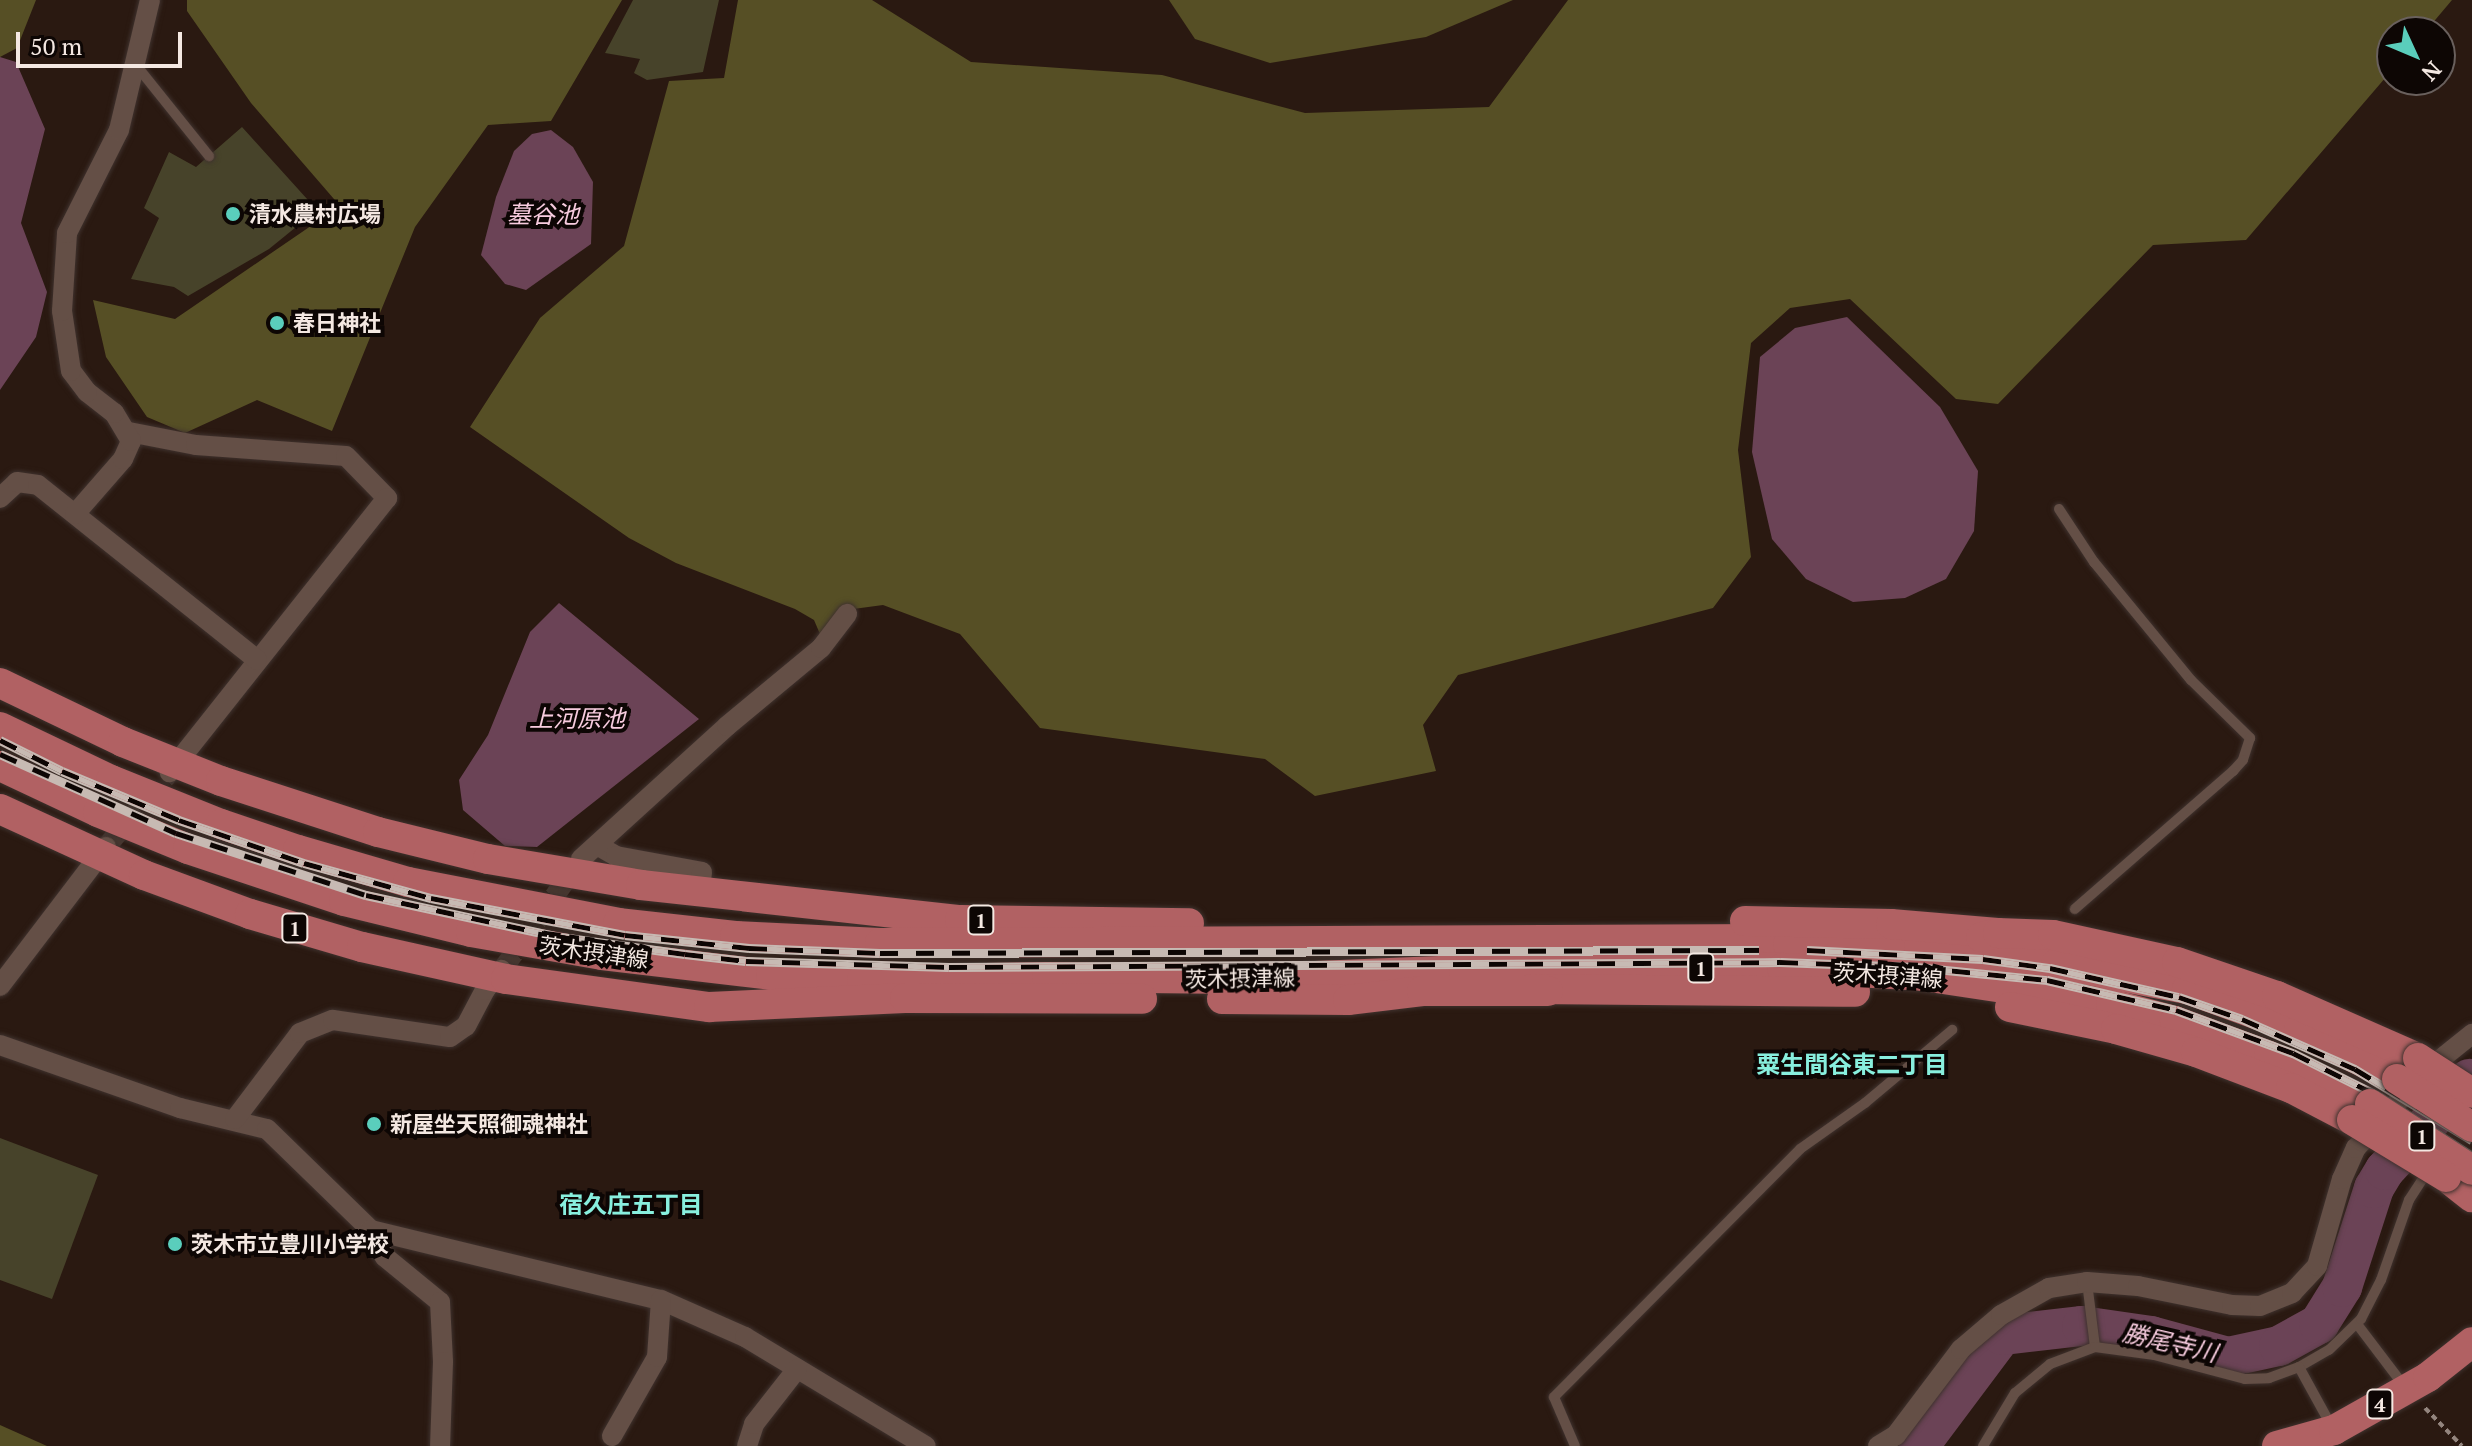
<!DOCTYPE html>
<html>
<head>
<meta charset="utf-8">
<style>
	body { margin:0 }
	#map { position:relative; width:2472px; height:1446px; overflow:hidden; background:#2a1911; font-family:"PT Serif","Noto Sans JP",serif }
	div>[style] { position:absolute }
	[style*='--x'] { left:calc(var(--x)*1px); top:calc(var(--y)*1px); width:calc(var(--w)*1px); rotate:calc(var(--a)*1deg) }
	.green>* { inset:0; background:#47432a }
	.forest>* { inset:0; background:#564f25 }
	.water>* { inset:0; background:#6b4356 }
	.river>* { height:40px; margin:-20px; padding:0 20px; transform-origin:20px; border-radius:20px; background:#6b4356 }
	.minor-tunnel>* { height:20px; margin-top:-10px; transform-origin:0; background:repeating-linear-gradient(90deg,#483830 0 20px,transparent 0 30px) }
	.path>* { height:4px; margin-top:-2px; transform-origin:0; background:repeating-linear-gradient(90deg,#93857e 0 6px,transparent 0 10px) }
	.roads { filter:drop-shadow(0 0 2px #3f322e) drop-shadow(0 0 2px #3f322e) }
	.service>* { height:10px; margin:-5px; padding:0 5px; transform-origin:5px; border-radius:5px; background:#644f46 }
	.minor>* { height:20px; margin:-10px; padding:0 10px; transform-origin:10px; border-radius:10px; background:#644f46 }
	.primary>* { height:30px; margin:-15px; padding:0 15px; transform-origin:15px; border-radius:15px; background:#b16163 }
	.rail>* { height:9px; margin-top:-4.5px; transform-origin:0; background:repeating-linear-gradient(90deg,#0d0604 0 18px,#c7bab3 0 36px); box-sizing:border-box; border-block:2px solid #c7bab3 }
	.bridges { filter:drop-shadow(0 0 2px #3f322e) drop-shadow(0 0 2px #3f322e) }
	.primary-bridge>* { height:30px; margin:-15px; padding:0 15px; transform-origin:15px; border-radius:15px; background:#b16163 }
	.dots>* { width:22px; height:22px; translate:-50% -50%; box-sizing:border-box; border:4px solid #0d0604; border-radius:50% }
	span { translate:-50% -50%; white-space:nowrap; text-align:center; line-height:1.15; -webkit-text-stroke:8px #0d0604; paint-order:stroke }
	.shield-label span { padding:2px 6px; background:#0d0604; border:2px solid; border-radius:6px; -webkit-text-stroke-width:0 }
	.shield-label { font-size:20px; color:#f4e8e2; font-weight:700 }
	.poi-label { font-size:22px; color:#f4e8e2; font-weight:700 }
	.left { translate:0 -50%; text-align:left }
	.street-label { font-size:22px; color:#f4e8e2 }
	.water-label { font-size:24px; color:#f8ccdf; font-style:italic }
	.neighbourhood-label { font-size:24px; color:#88efde; font-weight:700 }
	.north { position:absolute; left:2376px; top:16px; width:80px; height:80px; box-sizing:border-box; background:#0d0604; border:2px solid #69605d; border-radius:50%; rotate:134deg; font-size:22px; font-weight:700; line-height:32px; text-align:center; color:#f4e8e2 }
	.north::after { content:''; display:block; margin:auto; width:28px; height:36px; background:#5acebc; clip-path:polygon(50% 0,100% 100%,50% 72%,0 100%) }
	.scale { position:absolute; left:16px; top:32px; width:166px; height:36px; box-sizing:border-box; border:4px solid #f4e8e2; border-top:0; padding-left:10px; font-size:24px; line-height:28px; white-space:nowrap; color:#f4e8e2; -webkit-text-stroke:6px #0d0604; paint-order:stroke }
</style>
</head>
<body>
<div id="map">
	<div class="green">
		<i style="clip-path:polygon(633px 0,719px 0,703px 72px,647px 80px,634px 73px,640px 59px,605px 53px)"></i>
		<i style="clip-path:polygon(242px 127px,317px 210px,269px 249px,188px 296px,174px 287px,131px 279px,159px 218px,144px 208px,169px 152px,196px 167px)"></i>
		<i style="clip-path:polygon(0 1138px,98px 1175px,52px 1299px,0 1280px)"></i>
	</div>
	<div class="forest">
		<i style="clip-path:polygon(0 0,36px 0,17px 48px,0 57px)"></i>
		<i style="clip-path:polygon(187px 0,622px 0,551px 121px,488px 125px,415px 227px,332px 431px,257px 400px,185px 433px,147px 417px,106px 357px,93px 300px,175px 319px,340px 206px,251px 103px,187px 11px)"></i>
		<i style="clip-path:polygon(738px 0,872px 0,971px 62px,1162px 75px,1305px 113px,1489px 107px,1568px 0,2452px 0,2425px 32px,2392px 32px,2392px 70px,2246px 240px,2153px 245px,1998px 404px,1956px 399px,1850px 299px,1790px 308px,1751px 343px,1738px 450px,1751px 557px,1713px 608px,1458px 675px,1423px 725px,1436px 771px,1315px 796px,1265px 759px,1040px 728px,960px 634px,883px 605px,846px 610px,820px 634px,814px 620px,795px 609px,676px 563px,629px 538px,470px 427px,540px 318px,624px 246px,669px 81px,724px 78px)"></i>
		<i style="clip-path:polygon(1169px 0,1513px 0,1426px 37px,1270px 63px,1195px 39px)"></i>
		<i style="clip-path:polygon(0 1425px,47px 1446px,0 1446px)"></i>
	</div>
	<div class="water">
		<i style="clip-path:polygon(0 57px,16px 62px,45px 129px,21px 223px,47px 292px,36px 337px,0 390px)"></i>
		<i style="clip-path:polygon(551px 130px,573px 147px,593px 182px,591px 244px,526px 290px,505px 284px,481px 255px,496px 197px,514px 151px,532px 134px)"></i>
		<i style="clip-path:polygon(1847px 317px,1940px 407px,1978px 471px,1974px 531px,1946px 579px,1905px 598px,1853px 602px,1806px 579px,1772px 539px,1752px 452px,1760px 357px,1795px 328px)"></i>
		<i style="clip-path:polygon(559px 603px,699px 719px,537px 847px,505px 846px,463px 810px,459px 780px,488px 735px,530px 632px)"></i>
	</div>
	<div class="river">
		<i style="--x:1919;--y:1446;--w:139;--a:-53.2"></i>
		<i style="--x:2002;--y:1335;--w:81;--a:-6.4"></i>
		<i style="--x:2082;--y:1326;--w:70;--a:8.2"></i>
		<i style="--x:2151;--y:1336;--w:80;--a:15.3"></i>
		<i style="--x:2228;--y:1357;--w:52;--a:-12.2"></i>
		<i style="--x:2279;--y:1346;--w:46;--a:-28.8"></i>
		<i style="--x:2319;--y:1324;--w:44;--a:-58.1"></i>
		<i style="--x:2342;--y:1287;--w:104;--a:-72.1"></i>
		<i style="--x:2374;--y:1188;--w:21;--a:-59"></i>
		<i style="--x:2385;--y:1170;--w:124;--a:-47.3"></i>
	</div>
	<div class="minor-tunnel">
		<i style="--x:106;--y:847;--w:99;--a:-49.5"></i>
		<i style="--x:502;--y:970;--w:128;--a:-54.6"></i>
	</div>
	<div class="path">
		<i style="--x:2425;--y:1408;--w:53;--a:45.8"></i>
	</div>
	<div class="roads">
		<div class="service">
			<i style="--x:136;--y:65;--w:117;--a:51.3"></i>
			<i style="--x:2059;--y:509;--w:64;--a:56.6"></i>
			<i style="--x:2094;--y:562;--w:153;--a:50.6"></i>
			<i style="--x:2191;--y:680;--w:83;--a:44.5"></i>
			<i style="--x:2250;--y:738;--w:23;--a:108"></i>
			<i style="--x:2243;--y:760;--w:15;--a:132"></i>
			<i style="--x:2233;--y:771;--w:210;--a:138.9"></i>
			<i style="--x:2087;--y:1282;--w:65;--a:83"></i>
			<i style="--x:2357;--y:1324;--w:78;--a:52.8"></i>
			<i style="--x:2299;--y:1367;--w:34;--a:-30"></i>
			<i style="--x:2329;--y:1350;--w:45;--a:-44.1"></i>
			<i style="--x:2361;--y:1319;--w:44;--a:-62.9"></i>
			<i style="--x:2381;--y:1280;--w:85;--a:-70.7"></i>
			<i style="--x:2409;--y:1200;--w:35;--a:-57"></i>
			<i style="--x:1575;--y:1446;--w:53;--a:-113.2"></i>
			<i style="--x:1554;--y:1397;--w:349;--a:-45.2"></i>
			<i style="--x:1800;--y:1149;--w:80;--a:-35.3"></i>
			<i style="--x:1865;--y:1103;--w:114;--a:-40"></i>
			<i style="--x:1983;--y:1446;--w:62;--a:-58.9"></i>
			<i style="--x:2015;--y:1393;--w:45;--a:-39.6"></i>
			<i style="--x:2050;--y:1364;--w:48;--a:-20.7"></i>
			<i style="--x:2095;--y:1347;--w:60;--a:7.7"></i>
			<i style="--x:2154;--y:1355;--w:94;--a:14.8"></i>
			<i style="--x:2245;--y:1379;--w:24;--a:-2"></i>
			<i style="--x:2269;--y:1378;--w:32;--a:-20"></i>
			<i style="--x:2299;--y:1367;--w:68;--a:61.2"></i>
		</div>
		<div class="minor">
			<i style="--x:129;--y:432;--w:68;--a:11"></i>
			<i style="--x:196;--y:445;--w:150;--a:4.2"></i>
			<i style="--x:346;--y:456;--w:59;--a:45.7"></i>
			<i style="--x:387;--y:498;--w:350;--a:128.4"></i>
			<i style="--x:0;--y:498;--w:23;--a:-43"></i>
			<i style="--x:17;--y:482;--w:21;--a:8"></i>
			<i style="--x:38;--y:485;--w:280;--a:38.6"></i>
			<i style="--x:75;--y:514;--w:73;--a:-48.9"></i>
			<i style="--x:123;--y:459;--w:20;--a:-66"></i>
			<i style="--x:131;--y:441;--w:33;--a:-121"></i>
			<i style="--x:114;--y:413;--w:34;--a:-142"></i>
			<i style="--x:87;--y:392;--w:26;--a:-127"></i>
			<i style="--x:71;--y:371;--w:61;--a:-98.5"></i>
			<i style="--x:62;--y:311;--w:78;--a:-86.3"></i>
			<i style="--x:67;--y:233;--w:115;--a:-63.2"></i>
			<i style="--x:119;--y:130;--w:134;--a:-76.6"></i>
			<i style="--x:597;--y:845;--w:22;--a:30"></i>
			<i style="--x:616;--y:856;--w:87;--a:10.5"></i>
			<i style="--x:702;--y:872;--w:20;--a:96"></i>
			<i style="--x:581;--y:859;--w:197;--a:-42.3"></i>
			<i style="--x:727;--y:726;--w:122;--a:-39.7"></i>
			<i style="--x:821;--y:648;--w:43;--a:-52.6"></i>
			<i style="--x:0;--y:986;--w:175;--a:-52.7"></i>
			<i style="--x:0;--y:1045;--w:191;--a:19.3"></i>
			<i style="--x:180;--y:1108;--w:89;--a:13.6"></i>
			<i style="--x:267;--y:1129;--w:145;--a:44.2"></i>
			<i style="--x:371;--y:1230;--w:30;--a:63"></i>
			<i style="--x:385;--y:1257;--w:71;--a:39.3"></i>
			<i style="--x:440;--y:1302;--w:60;--a:87.1"></i>
			<i style="--x:443;--y:1362;--w:84;--a:92"></i>
			<i style="--x:235;--y:1119;--w:108;--a:-52.9"></i>
			<i style="--x:300;--y:1033;--w:35;--a:-22"></i>
			<i style="--x:333;--y:1020;--w:118;--a:8.3"></i>
			<i style="--x:450;--y:1037;--w:19;--a:-35"></i>
			<i style="--x:466;--y:1026;--w:41;--a:-62.2"></i>
			<i style="--x:485;--y:990;--w:26;--a:-51"></i>
			<i style="--x:371;--y:1230;--w:298;--a:13.6"></i>
			<i style="--x:661;--y:1300;--w:92;--a:23.8"></i>
			<i style="--x:745;--y:1337;--w:211;--a:31.1"></i>
			<i style="--x:612;--y:1436;--w:91;--a:-60.3"></i>
			<i style="--x:657;--y:1357;--w:57;--a:-86"></i>
			<i style="--x:747;--y:1446;--w:23;--a:-72"></i>
			<i style="--x:754;--y:1424;--w:70;--a:-52"></i>
			<i style="--x:1878;--y:1446;--w:21;--a:-31"></i>
			<i style="--x:1896;--y:1435;--w:108;--a:-52.9"></i>
			<i style="--x:1961;--y:1349;--w:52;--a:-40.4"></i>
			<i style="--x:2001;--y:1315;--w:55;--a:-29.4"></i>
			<i style="--x:2049;--y:1288;--w:38;--a:-9"></i>
			<i style="--x:2087;--y:1282;--w:51;--a:4.5"></i>
			<i style="--x:2138;--y:1286;--w:96;--a:11.4"></i>
			<i style="--x:2232;--y:1305;--w:28;--a:2"></i>
			<i style="--x:2260;--y:1306;--w:35;--a:-22"></i>
			<i style="--x:2292;--y:1293;--w:37;--a:-47"></i>
			<i style="--x:2317;--y:1266;--w:91;--a:-74"></i>
			<i style="--x:2342;--y:1179;--w:34;--a:-66"></i>
			<i style="--x:2356;--y:1148;--w:105;--a:-47.7"></i>
			<i style="--x:2427;--y:1070;--w:58;--a:-38.7"></i>
		</div>
		<div class="primary">
			<i style="--x:0;--y:683;--w:136;--a:25.6"></i>
			<i style="--x:123;--y:742;--w:105;--a:21.7"></i>
			<i style="--x:221;--y:781;--w:165;--a:18"></i>
			<i style="--x:378;--y:832;--w:113;--a:13.8"></i>
			<i style="--x:488;--y:859;--w:155;--a:9.6"></i>
			<i style="--x:641;--y:885;--w:321;--a:6.3"></i>
			<i style="--x:960;--y:920;--w:229;--a:0.8"></i>
			<i style="--x:0;--y:727;--w:123;--a:25.5"></i>
			<i style="--x:111;--y:780;--w:118;--a:21.8"></i>
			<i style="--x:221;--y:824;--w:81;--a:18.7"></i>
			<i style="--x:298;--y:850;--w:115;--a:16.2"></i>
			<i style="--x:408;--y:882;--w:214;--a:11"></i>
			<i style="--x:618;--y:923;--w:118;--a:6.3"></i>
			<i style="--x:735;--y:936;--w:145;--a:2.8"></i>
			<i style="--x:880;--y:943;--w:891;--a:-0.26"></i>
			<i style="--x:1771;--y:939;--w:18;--a:16"></i>
			<i style="--x:1788;--y:944;--w:131;--a:1.7"></i>
			<i style="--x:1919;--y:948;--w:138;--a:6.7"></i>
			<i style="--x:2056;--y:964;--w:133;--a:10.8"></i>
			<i style="--x:2187;--y:989;--w:119;--a:20.1"></i>
			<i style="--x:2299;--y:1030;--w:110;--a:26.6"></i>
			<i style="--x:0;--y:766;--w:108;--a:25.1"></i>
			<i style="--x:98;--y:812;--w:97;--a:22.3"></i>
			<i style="--x:188;--y:849;--w:164;--a:18.4"></i>
			<i style="--x:344;--y:901;--w:131;--a:13.7"></i>
			<i style="--x:471;--y:932;--w:133;--a:10"></i>
			<i style="--x:602;--y:955;--w:170;--a:6.7"></i>
			<i style="--x:771;--y:975;--w:91;--a:3.1"></i>
			<i style="--x:862;--y:980;--w:185;--a:-0.9"></i>
			<i style="--x:1047;--y:977;--w:191;--a:0.6"></i>
			<i style="--x:1238;--y:979;--w:226;--a:-2.3"></i>
			<i style="--x:1464;--y:970;--w:318;--a:-0.4"></i>
			<i style="--x:1782;--y:968;--w:141;--a:3.2"></i>
			<i style="--x:1923;--y:976;--w:190;--a:8.5"></i>
			<i style="--x:2111;--y:1004;--w:66;--a:14.9"></i>
			<i style="--x:2175;--y:1021;--w:100;--a:20.4"></i>
			<i style="--x:2269;--y:1056;--w:112;--a:25.4"></i>
			<i style="--x:0;--y:809;--w:158;--a:24.6"></i>
			<i style="--x:144;--y:875;--w:113;--a:20.2"></i>
			<i style="--x:250;--y:914;--w:117;--a:16.4"></i>
			<i style="--x:362;--y:947;--w:148;--a:12.5"></i>
			<i style="--x:506;--y:979;--w:205;--a:7.9"></i>
			<i style="--x:709;--y:1007;--w:196;--a:-2.6"></i>
			<i style="--x:905;--y:998;--w:237;--a:0.2"></i>
			<i style="--x:1745;--y:921;--w:146;--a:1.2"></i>
			<i style="--x:1891;--y:924;--w:107;--a:4.8"></i>
			<i style="--x:1981;--y:937;--w:17;--a:-13"></i>
			<i style="--x:1998;--y:933;--w:55;--a:2.1"></i>
			<i style="--x:2053;--y:935;--w:127;--a:12.3"></i>
			<i style="--x:2177;--y:962;--w:106;--a:18.8"></i>
			<i style="--x:2277;--y:996;--w:154;--a:23.7"></i>
			<i style="--x:1531;--y:989;--w:324;--a:0.5"></i>
			<i style="--x:1222;--y:999;--w:126;--a:0.5"></i>
			<i style="--x:1348;--y:1000;--w:75;--a:-6.9"></i>
			<i style="--x:1422;--y:991;--w:126;--a:0"></i>
			<i style="--x:2010;--y:1007;--w:108;--a:11.7"></i>
			<i style="--x:2116;--y:1029;--w:83;--a:16"></i>
			<i style="--x:2196;--y:1052;--w:102;--a:20.8"></i>
			<i style="--x:2291;--y:1088;--w:69;--a:27.7"></i>
			<i style="--x:2446;--y:1177;--w:33;--a:38"></i>
			<i style="--x:2277;--y:1446;--w:59;--a:-15.7"></i>
			<i style="--x:2334;--y:1430;--w:108;--a:-29.4"></i>
			<i style="--x:2428;--y:1377;--w:56;--a:-38.5"></i>
		</div>
	</div>
	<div class="rail">
		<i style="--x:0;--y:740;--w:69;--a:26.6"></i>
		<i style="--x:62;--y:771;--w:127;--a:22.7"></i>
		<i style="--x:179;--y:820;--w:132;--a:19"></i>
		<i style="--x:304;--y:863;--w:132;--a:15.4"></i>
		<i style="--x:431;--y:898;--w:197;--a:10.8"></i>
		<i style="--x:625;--y:935;--w:125;--a:6"></i>
		<i style="--x:749;--y:948;--w:131;--a:2.2"></i>
		<i style="--x:880;--y:953;--w:879;--a:-0.2"></i>
		<i style="--x:0;--y:754;--w:193;--a:24.2"></i>
		<i style="--x:176;--y:833;--w:200;--a:18.1"></i>
		<i style="--x:366;--y:895;--w:199;--a:12.2"></i>
		<i style="--x:561;--y:937;--w:125;--a:7.8"></i>
		<i style="--x:685;--y:954;--w:61;--a:6.5"></i>
		<i style="--x:746;--y:961;--w:203;--a:1.7"></i>
		<i style="--x:949;--y:967;--w:831;--a:-0.34"></i>
		<i style="--x:1780;--y:962;--w:136;--a:2.1"></i>
		<i style="--x:1916;--y:967;--w:132;--a:5.7"></i>
		<i style="--x:2047;--y:980;--w:132;--a:13.1"></i>
		<i style="--x:2176;--y:1010;--w:125;--a:20.2"></i>
		<i style="--x:2293;--y:1053;--w:96;--a:26.6"></i>
		<i style="--x:2379;--y:1096;--w:111;--a:32.8"></i>
		<i style="--x:1807;--y:950;--w:176;--a:2.9"></i>
		<i style="--x:1983;--y:959;--w:68;--a:7.7"></i>
		<i style="--x:2050;--y:968;--w:132;--a:12.7"></i>
		<i style="--x:2179;--y:997;--w:67;--a:19.2"></i>
		<i style="--x:2242;--y:1019;--w:124;--a:23.9"></i>
		<i style="--x:2355;--y:1069;--w:137;--a:31.3"></i>
	</div>
	<div class="bridges">
		<div class="primary-bridge">
			<i style="--x:2418;--y:1058;--w:64;--a:32.9"></i>
			<i style="--x:2397;--y:1079;--w:89;--a:32.6"></i>
			<i style="--x:2370;--y:1104;--w:121;--a:32.9"></i>
			<i style="--x:2352;--y:1120;--w:110;--a:31.2"></i>
		</div>
	</div>
	<div class="dots">
		<i style="left:233px;top:214px;background:#5acebc"></i>
		<i style="left:277px;top:323px;background:#5acebc"></i>
		<i style="left:374px;top:1124px;background:#5acebc"></i>
		<i style="left:175px;top:1244px;background:#5acebc"></i>
	</div>
	<div class="shield-label">
		<span style="left:981px;top:920px">1</span>
		<span style="left:295px;top:928px">1</span>
		<span style="left:1701px;top:968px">1</span>
		<span style="left:2422px;top:1136px">1</span>
		<span style="left:2380px;top:1404px">4</span>
	</div>
	<div class="poi-label">
		<span class="left" style="left:249px;top:214px">清水農村広場</span>
		<span class="left" style="left:293px;top:323px">春日神社</span>
		<span class="left" style="left:390px;top:1124px">新屋坐天照御魂神社</span>
		<span class="left" style="left:191px;top:1244px">茨木市立豊川小学校</span>
	</div>
	<div class="street-label">
		<span style="left:594px;top:952px;rotate:8deg">茨木摂津線</span>
		<span style="left:1888px;top:975px;rotate:4deg">茨木摂津線</span>
		<span style="left:1240px;top:978px;rotate:-1deg">茨木摂津線</span>
	</div>
	<div class="water-label">
		<span style="left:543px;top:215px">墓谷池</span>
		<span style="left:577px;top:719px">上河原池</span>
		<span style="left:2170px;top:1343px;rotate:13deg">勝尾寺川</span>
	</div>
	<div class="neighbourhood-label">
		<span style="left:1852px;top:1065px">粟生間谷東二丁目</span>
		<span style="left:631px;top:1205px">宿久庄五丁目</span>
	</div>
	<div class="north">N</div>
	<div class="scale">50 m</div>
</div>
</body>
</html>
